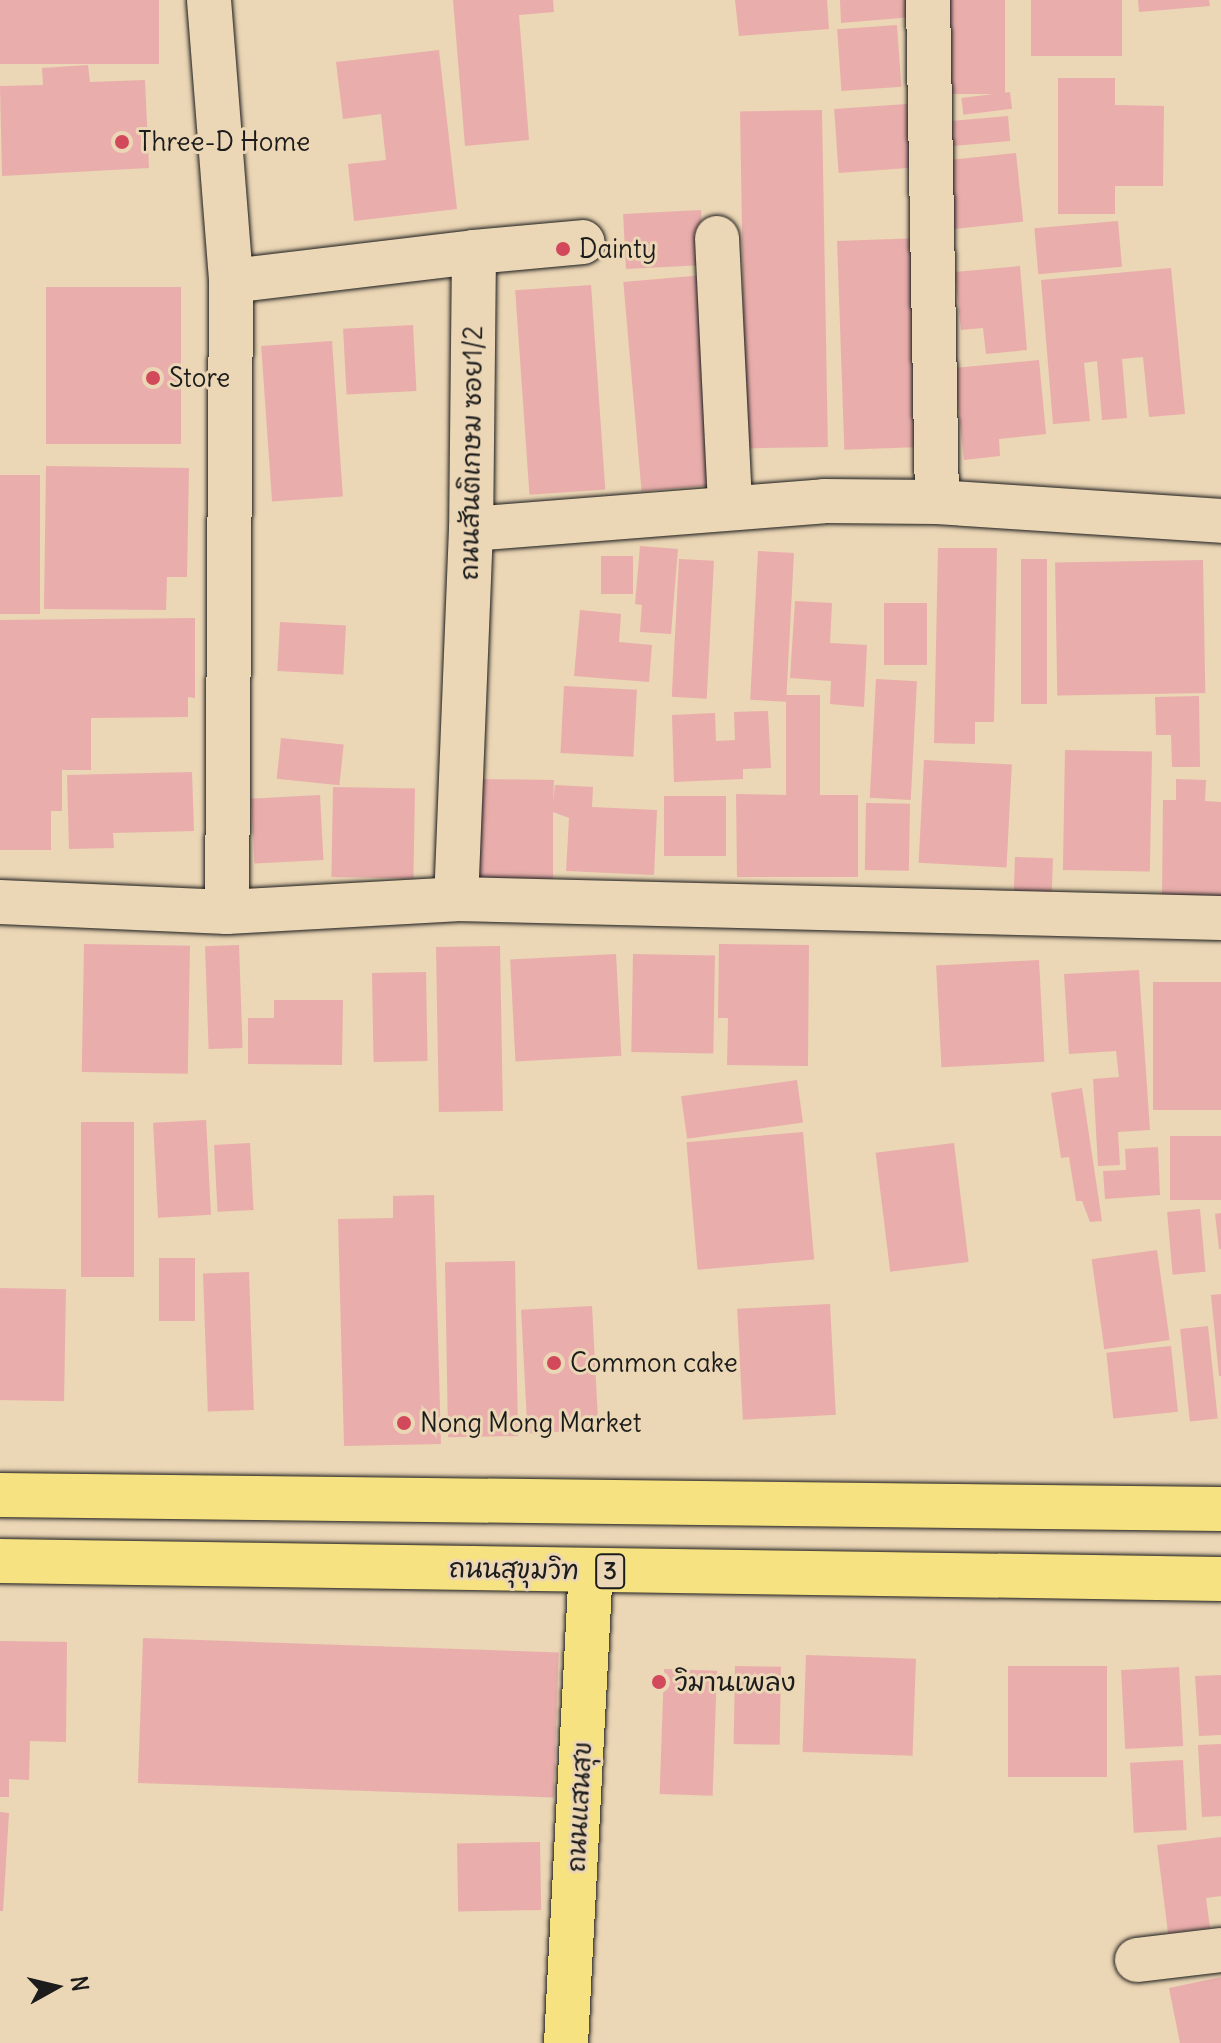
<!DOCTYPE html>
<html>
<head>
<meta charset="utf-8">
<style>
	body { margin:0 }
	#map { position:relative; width:1221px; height:2043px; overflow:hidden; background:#ebd6b5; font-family:Delius,"Playpen Sans Thai",sans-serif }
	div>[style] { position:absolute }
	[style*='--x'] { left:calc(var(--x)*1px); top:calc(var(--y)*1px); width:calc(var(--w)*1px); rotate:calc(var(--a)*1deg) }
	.building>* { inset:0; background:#e9aeab; transform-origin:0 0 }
	.roads { filter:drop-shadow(0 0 2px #1c1c1c) drop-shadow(0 0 2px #1c1c1c) }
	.minor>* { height:44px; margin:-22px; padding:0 22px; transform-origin:22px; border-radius:22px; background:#ebd6b5 }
	.major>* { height:44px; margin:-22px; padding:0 22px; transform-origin:22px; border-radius:22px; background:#f7e281 }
	.dots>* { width:22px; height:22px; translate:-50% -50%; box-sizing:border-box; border:4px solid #ebd6b5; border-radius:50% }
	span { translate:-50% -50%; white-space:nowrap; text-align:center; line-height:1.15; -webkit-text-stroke:6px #ebd6b5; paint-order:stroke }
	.shield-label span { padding:2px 6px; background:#ebd6b5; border:2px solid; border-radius:6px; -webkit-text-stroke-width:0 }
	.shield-label { font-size:24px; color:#1c1c1c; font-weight:700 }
	.poi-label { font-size:26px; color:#1c1c1c }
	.left { translate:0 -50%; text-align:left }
	.street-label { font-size:26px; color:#1c1c1c }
	.north { position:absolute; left:16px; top:1947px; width:80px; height:80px; -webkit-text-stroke:6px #ebd6b5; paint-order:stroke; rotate:82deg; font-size:22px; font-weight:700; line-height:32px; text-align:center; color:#1c1c1c }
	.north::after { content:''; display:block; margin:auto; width:28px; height:36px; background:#1c1c1c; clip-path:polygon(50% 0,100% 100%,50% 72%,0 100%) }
</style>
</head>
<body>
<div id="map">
	<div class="building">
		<i style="left:0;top:0;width:159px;height:64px"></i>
		<i style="clip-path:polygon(453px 0,553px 0,554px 12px,519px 15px,529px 140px,465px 146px)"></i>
		<i style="clip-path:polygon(735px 0,827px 0,829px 29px,739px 36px)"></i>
		<i style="clip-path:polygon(840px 0,911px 0,913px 17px,841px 23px)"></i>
		<i style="left:946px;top:0;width:59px;height:94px"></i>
		<i style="left:1031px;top:0;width:91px;height:56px"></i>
		<i style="clip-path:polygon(1138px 0,1209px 0,1210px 6px,1139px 12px)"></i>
		<i style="left:897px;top:25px;width:62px;height:60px;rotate:86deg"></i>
		<i style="clip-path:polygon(439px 50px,457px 209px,354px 221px,348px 164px,386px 160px,381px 114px,343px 119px,336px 62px)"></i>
		<i style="clip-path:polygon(88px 65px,90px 82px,145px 80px,149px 168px,2px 176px,0 86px,43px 85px,42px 68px)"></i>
		<i style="clip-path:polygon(1058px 78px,1115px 78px,1115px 105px,1164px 106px,1163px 186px,1115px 186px,1115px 214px,1058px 214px)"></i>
		<i style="left:1010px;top:92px;width:17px;height:49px;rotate:83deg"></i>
		<i style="left:907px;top:104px;width:64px;height:73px;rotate:86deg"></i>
		<i style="left:822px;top:110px;width:337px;height:82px;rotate:89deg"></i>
		<i style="left:1008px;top:116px;width:25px;height:66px;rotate:85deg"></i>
		<i style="left:1016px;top:153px;width:69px;height:72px;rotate:84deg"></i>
		<i style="left:701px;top:210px;width:55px;height:78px;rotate:87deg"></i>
		<i style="left:1118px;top:221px;width:46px;height:84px;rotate:85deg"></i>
		<i style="left:921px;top:238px;width:209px;height:84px;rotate:88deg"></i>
		<i style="clip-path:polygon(1020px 266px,1027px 350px,986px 354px,983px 328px,961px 330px,955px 272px)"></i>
		<i style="clip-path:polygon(1171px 268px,1185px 414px,1149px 417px,1143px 357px,1122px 359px,1127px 418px,1102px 420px,1097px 361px,1084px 363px,1090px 421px,1053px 424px,1041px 280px)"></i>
		<i style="left:704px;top:275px;width:210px;height:81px;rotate:85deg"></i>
		<i style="left:591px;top:285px;width:205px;height:76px;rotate:86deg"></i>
		<i style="left:181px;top:287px;width:157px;height:135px;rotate:90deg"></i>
		<i style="left:413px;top:325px;width:66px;height:70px;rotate:87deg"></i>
		<i style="left:332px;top:341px;width:156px;height:71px;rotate:86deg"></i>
		<i style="clip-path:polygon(1039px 360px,1046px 434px,999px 439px,1000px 456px,964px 460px,954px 368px)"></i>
		<i style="clip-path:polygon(46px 466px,189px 468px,187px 577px,167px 577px,166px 610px,44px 609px)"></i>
		<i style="left:0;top:475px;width:40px;height:139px"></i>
		<i style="clip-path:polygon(640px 546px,678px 549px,671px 634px,640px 632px,642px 605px,635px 604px)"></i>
		<i style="clip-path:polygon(938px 548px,997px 548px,994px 722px,975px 722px,975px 744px,934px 743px)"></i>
		<i style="left:758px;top:551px;width:36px;height:149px;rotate:3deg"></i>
		<i style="left:601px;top:556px;width:32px;height:38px"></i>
		<i style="left:679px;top:559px;width:35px;height:138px;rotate:3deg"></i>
		<i style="left:1021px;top:559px;width:26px;height:145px"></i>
		<i style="left:1203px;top:560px;width:133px;height:148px;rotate:89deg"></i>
		<i style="clip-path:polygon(795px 601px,832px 603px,830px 643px,867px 645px,864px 707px,830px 704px,831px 681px,790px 678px)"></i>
		<i style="left:884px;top:603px;width:43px;height:62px"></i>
		<i style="clip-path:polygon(580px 610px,621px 614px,619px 642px,652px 645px,649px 682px,574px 676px)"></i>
		<i style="clip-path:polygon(195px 618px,195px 698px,188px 697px,188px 717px,91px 718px,91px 770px,62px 770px,62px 811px,51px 811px,51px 850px,0 850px,0 620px)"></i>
		<i style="left:280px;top:622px;width:66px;height:49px;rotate:3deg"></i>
		<i style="left:876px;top:679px;width:41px;height:119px;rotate:3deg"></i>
		<i style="left:564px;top:686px;width:73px;height:67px;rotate:3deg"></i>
		<i style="clip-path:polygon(786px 695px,820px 695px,820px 795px,858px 795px,858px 877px,737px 877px,736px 794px,786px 795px)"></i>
		<i style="clip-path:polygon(1199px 696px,1200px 767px,1172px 767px,1171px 735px,1156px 735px,1155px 697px)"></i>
		<i style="clip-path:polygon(768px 711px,771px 768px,743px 769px,743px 779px,674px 782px,672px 715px,715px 713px,716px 741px,735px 740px,734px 712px)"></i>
		<i style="left:281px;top:738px;width:63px;height:41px;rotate:6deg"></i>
		<i style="left:1065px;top:750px;width:87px;height:120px;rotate:1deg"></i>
		<i style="left:924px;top:760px;width:88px;height:103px;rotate:3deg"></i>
		<i style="clip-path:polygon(192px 772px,194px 831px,113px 833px,114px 848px,69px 849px,67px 775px)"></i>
		<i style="clip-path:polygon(481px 779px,554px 780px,553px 802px,555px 785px,593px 787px,592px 807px,657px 810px,654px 875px,566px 871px,569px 818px,553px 812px,553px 882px,479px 881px)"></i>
		<i style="clip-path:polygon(1176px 779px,1206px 780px,1205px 801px,1221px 802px,1221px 896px,1162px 895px,1163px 800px,1176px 800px)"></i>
		<i style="left:333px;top:787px;width:82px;height:90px;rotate:1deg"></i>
		<i style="left:320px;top:795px;width:65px;height:69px;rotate:87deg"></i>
		<i style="left:664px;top:796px;width:62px;height:60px"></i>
		<i style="left:866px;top:803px;width:44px;height:67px;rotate:1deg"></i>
		<i style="left:1015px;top:857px;width:38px;height:47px;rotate:2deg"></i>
		<i style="left:84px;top:944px;width:106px;height:128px;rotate:1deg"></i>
		<i style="clip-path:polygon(719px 944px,809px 945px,808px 1066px,727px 1065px,728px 1018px,718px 1018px)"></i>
		<i style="left:239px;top:945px;width:103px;height:34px;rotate:88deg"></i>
		<i style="left:500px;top:946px;width:165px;height:64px;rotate:89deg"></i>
		<i style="left:616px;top:954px;width:102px;height:106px;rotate:87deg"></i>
		<i style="left:633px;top:954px;width:82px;height:98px;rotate:1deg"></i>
		<i style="left:1039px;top:960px;width:102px;height:103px;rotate:87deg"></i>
		<i style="clip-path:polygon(1139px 970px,1150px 1130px,1118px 1132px,1120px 1165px,1098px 1166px,1093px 1079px,1119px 1077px,1116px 1051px,1069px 1054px,1064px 974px)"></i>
		<i style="left:426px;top:972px;width:89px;height:54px;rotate:89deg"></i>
		<i style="left:1221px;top:982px;width:128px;height:68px;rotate:90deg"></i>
		<i style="clip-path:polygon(274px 1000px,343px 1000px,342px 1065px,248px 1064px,248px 1018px,274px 1018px)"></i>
		<i style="left:797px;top:1080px;width:43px;height:117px;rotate:82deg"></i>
		<i style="clip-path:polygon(1082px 1088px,1102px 1221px,1090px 1222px,1082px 1201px,1076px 1201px,1069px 1157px,1061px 1158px,1051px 1093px)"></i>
		<i style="left:206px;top:1120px;width:95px;height:53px;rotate:87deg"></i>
		<i style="left:81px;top:1122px;width:53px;height:155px"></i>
		<i style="left:803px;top:1132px;width:128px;height:117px;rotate:85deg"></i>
		<i style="left:1221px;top:1136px;width:64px;height:51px;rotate:90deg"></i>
		<i style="left:250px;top:1143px;width:67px;height:36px;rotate:87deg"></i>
		<i style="left:954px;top:1143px;width:120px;height:79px;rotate:83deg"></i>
		<i style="clip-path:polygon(1158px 1147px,1160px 1195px,1105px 1199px,1103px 1171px,1126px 1170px,1125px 1149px)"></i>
		<i style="clip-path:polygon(434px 1195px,441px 1444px,344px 1446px,338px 1219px,393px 1218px,393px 1196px)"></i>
		<i style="left:1200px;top:1209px;width:63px;height:33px;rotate:85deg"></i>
		<i style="clip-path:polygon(1221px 1213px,1221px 1249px,1219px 1249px,1215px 1214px)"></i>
		<i style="left:1157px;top:1250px;width:91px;height:66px;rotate:82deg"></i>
		<i style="left:159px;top:1258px;width:36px;height:63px"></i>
		<i style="left:515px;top:1261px;width:175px;height:70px;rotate:89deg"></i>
		<i style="left:249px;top:1272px;width:138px;height:46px;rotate:88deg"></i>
		<i style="left:0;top:1288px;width:66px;height:112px;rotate:1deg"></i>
		<i style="clip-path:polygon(1221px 1294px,1221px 1376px,1219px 1376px,1211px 1295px)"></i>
		<i style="left:830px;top:1304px;width:111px;height:93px;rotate:87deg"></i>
		<i style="left:592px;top:1306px;width:124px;height:71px;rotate:87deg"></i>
		<i style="left:1208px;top:1326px;width:93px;height:28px;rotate:84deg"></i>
		<i style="left:1171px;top:1346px;width:66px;height:65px;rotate:84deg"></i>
		<i style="left:143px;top:1638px;width:416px;height:145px;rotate:2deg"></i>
		<i style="clip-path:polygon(0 1641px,67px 1642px,66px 1742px,30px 1741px,29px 1780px,9px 1779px,9px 1797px,0 1797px)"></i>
		<i style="left:806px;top:1655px;width:110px;height:97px;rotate:2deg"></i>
		<i style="left:735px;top:1666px;width:46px;height:78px;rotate:1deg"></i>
		<i style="left:1008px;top:1666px;width:99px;height:111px"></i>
		<i style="left:1179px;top:1667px;width:79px;height:58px;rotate:87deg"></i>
		<i style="left:664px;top:1669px;width:53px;height:125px;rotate:2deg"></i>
		<i style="clip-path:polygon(1221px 1675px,1221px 1735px,1199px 1736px,1195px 1676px)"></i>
		<i style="clip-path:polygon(1221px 1744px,1221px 1816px,1202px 1817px,1198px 1745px)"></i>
		<i style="left:1183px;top:1760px;width:70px;height:53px;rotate:87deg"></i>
		<i style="clip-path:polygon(0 1812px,9px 1813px,3px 1911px,0 1911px)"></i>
		<i style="clip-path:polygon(1221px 1837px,1221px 1896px,1206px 1898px,1210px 1928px,1168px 1933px,1157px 1845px)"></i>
		<i style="left:540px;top:1842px;width:68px;height:83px;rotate:89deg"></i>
		<i style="clip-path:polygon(1221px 1977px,1221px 2043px,1180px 2043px,1169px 1988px)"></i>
	</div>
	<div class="roads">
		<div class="minor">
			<i style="--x:209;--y:0;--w:282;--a:85.5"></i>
			<i style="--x:231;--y:281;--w:631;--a:90.36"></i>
			<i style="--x:928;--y:0;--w:502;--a:88.97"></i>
			<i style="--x:717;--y:238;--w:268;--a:87.2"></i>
			<i style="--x:474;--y:252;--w:109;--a:-5.2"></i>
			<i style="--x:231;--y:281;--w:245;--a:-6.8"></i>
			<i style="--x:474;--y:252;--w:277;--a:90.6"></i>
			<i style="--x:471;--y:529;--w:370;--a:92.3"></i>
			<i style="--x:471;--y:529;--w:354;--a:-4.5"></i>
			<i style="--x:824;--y:501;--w:113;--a:0.5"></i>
			<i style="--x:937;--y:502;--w:285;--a:3.8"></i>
			<i style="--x:0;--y:902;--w:227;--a:2.5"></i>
			<i style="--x:227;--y:912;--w:229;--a:-3.2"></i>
			<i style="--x:456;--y:899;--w:765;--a:1.42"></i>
			<i style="--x:1137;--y:1960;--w:85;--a:-6.8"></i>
		</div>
		<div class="major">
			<i style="--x:0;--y:1495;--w:1221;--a:0.66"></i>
			<i style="--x:0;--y:1561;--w:1221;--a:0.84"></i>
			<i style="--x:566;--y:2043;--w:473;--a:-87"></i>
		</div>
	</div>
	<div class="dots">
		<i style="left:122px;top:142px;background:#d1495b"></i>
		<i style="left:563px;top:249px;background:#d1495b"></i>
		<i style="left:153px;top:378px;background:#d1495b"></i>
		<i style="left:554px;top:1363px;background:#d1495b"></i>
		<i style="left:404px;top:1423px;background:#d1495b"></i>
		<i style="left:659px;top:1682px;background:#d1495b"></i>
	</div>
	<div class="shield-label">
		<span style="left:610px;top:1571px">3</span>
	</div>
	<div class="poi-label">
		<span class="left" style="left:138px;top:142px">Three-D Home</span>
		<span class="left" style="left:579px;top:249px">Dainty</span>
		<span class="left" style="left:169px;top:378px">Store</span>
		<span class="left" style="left:570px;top:1363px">Common cake</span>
		<span class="left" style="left:420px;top:1423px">Nong Mong Market</span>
		<span class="left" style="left:675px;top:1682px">วิมานเพลง</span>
	</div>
	<div class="street-label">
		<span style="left:471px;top:453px;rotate:-89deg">ถนนสันติเกษม ซอย1/2</span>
		<span style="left:514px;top:1569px;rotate:1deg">ถนนสุขุมวิท</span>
		<span style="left:579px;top:1807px;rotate:-87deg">ถนนแสนสุข</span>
	</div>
	<div class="north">N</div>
</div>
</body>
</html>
